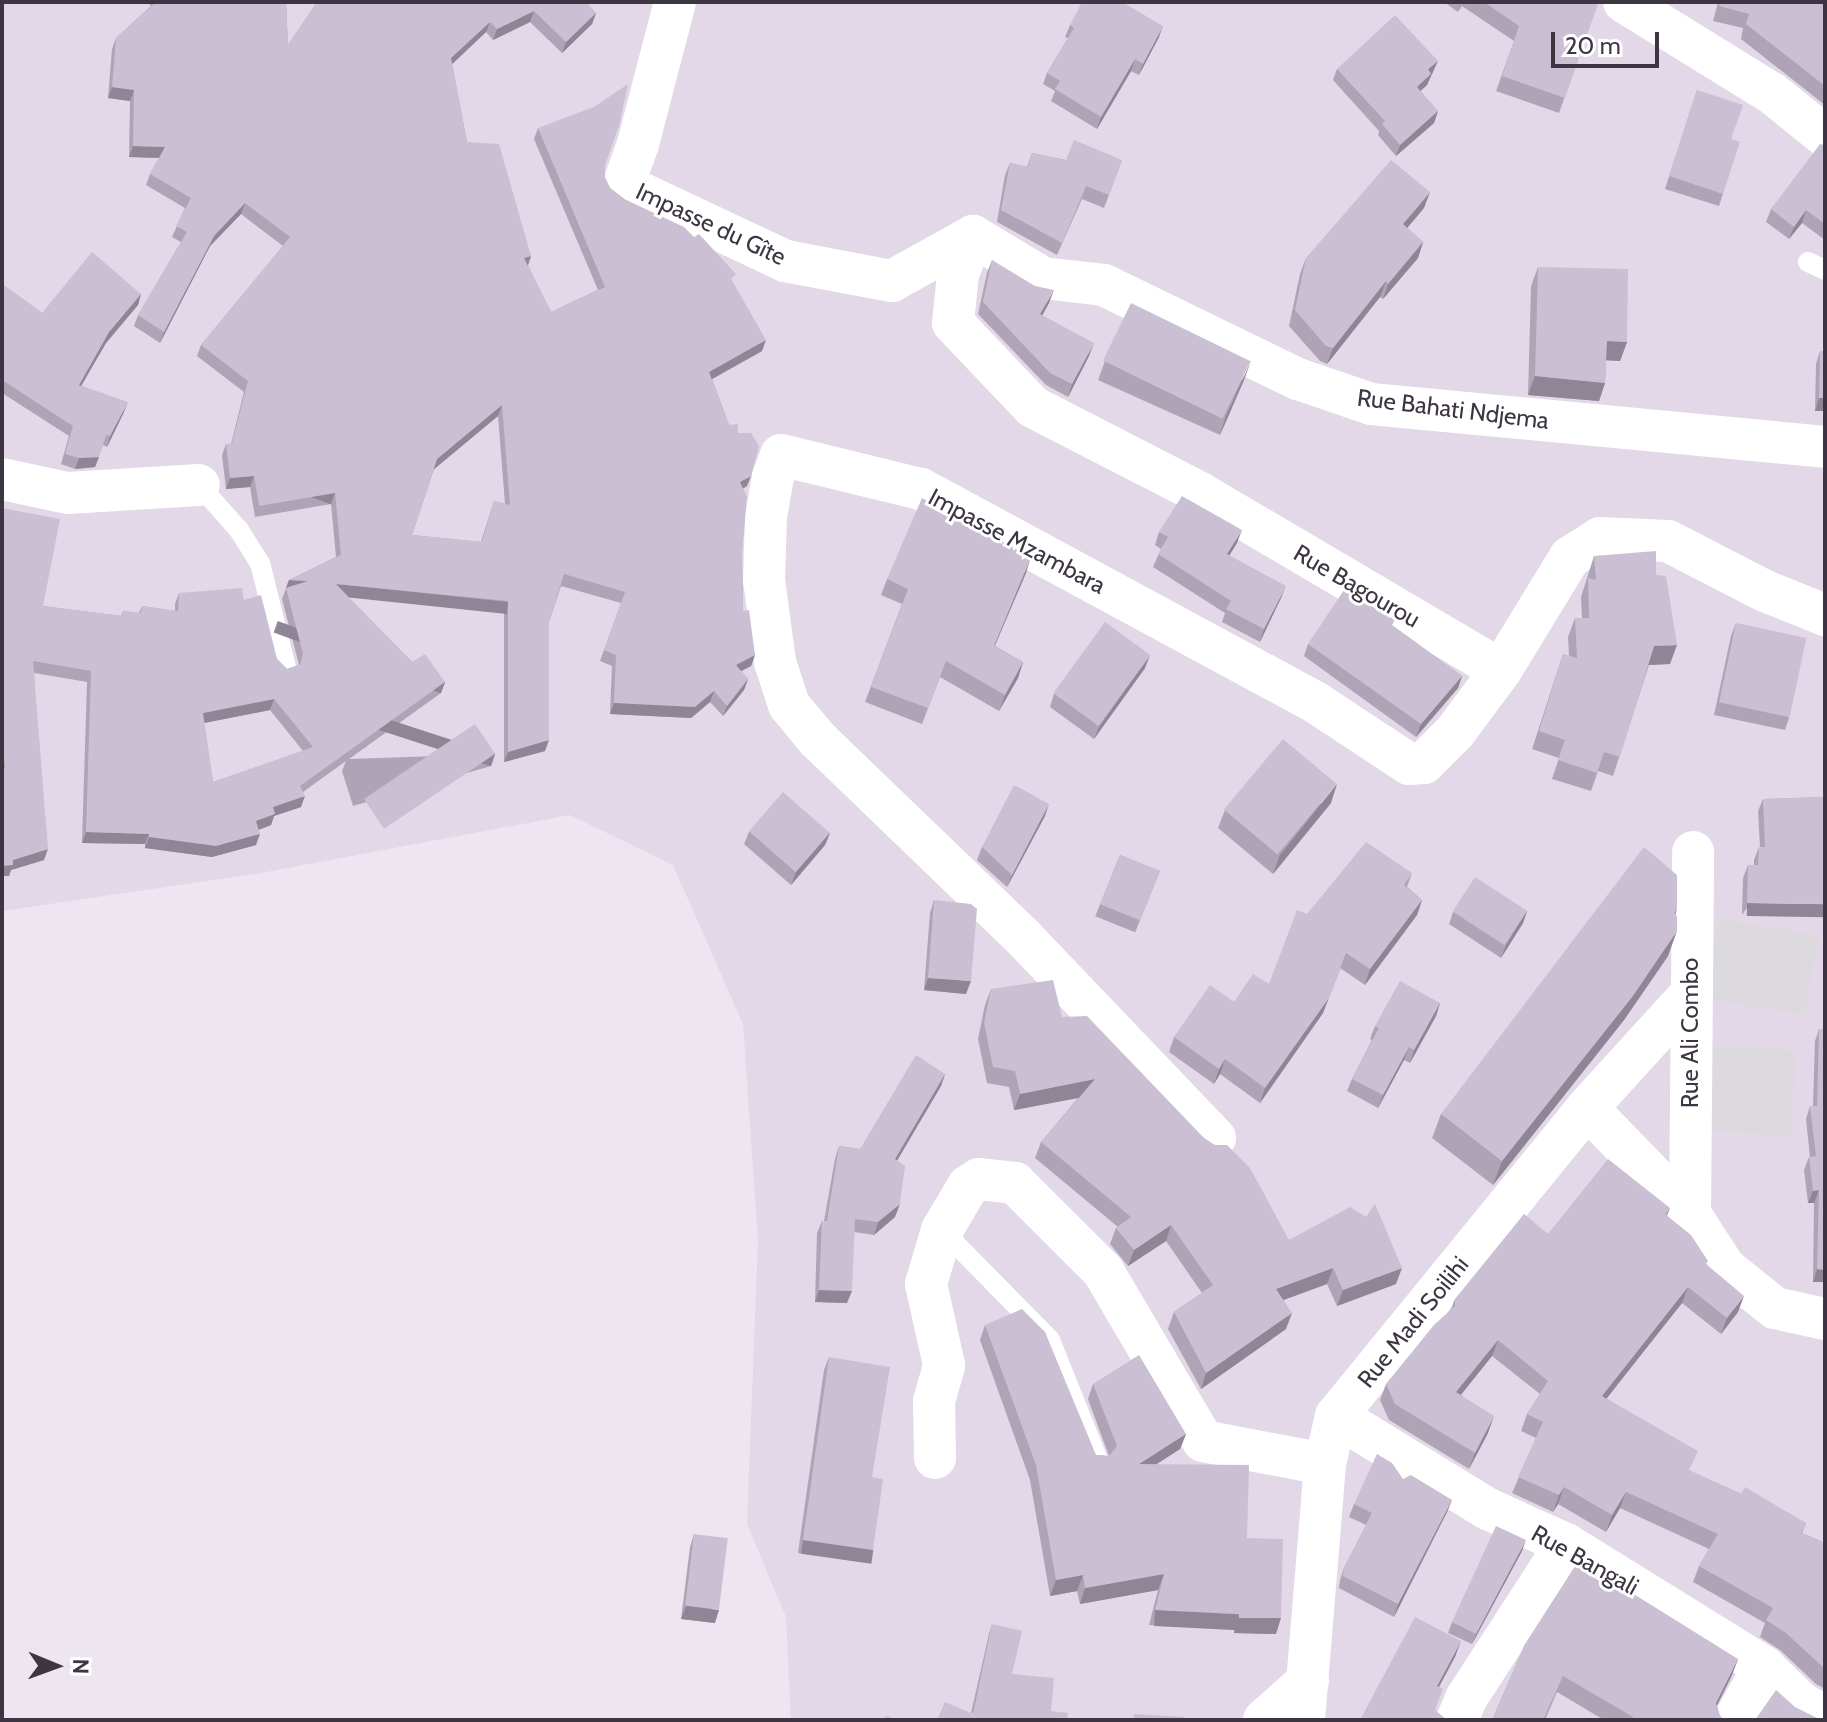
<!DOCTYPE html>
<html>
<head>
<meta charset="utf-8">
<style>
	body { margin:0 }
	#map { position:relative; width:1827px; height:1722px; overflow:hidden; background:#ede5f0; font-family:Cabin,sans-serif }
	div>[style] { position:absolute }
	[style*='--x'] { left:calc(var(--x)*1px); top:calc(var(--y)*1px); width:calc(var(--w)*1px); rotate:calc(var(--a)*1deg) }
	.residential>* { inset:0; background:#e2d8e8 }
	.parking>* { inset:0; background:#dddadf; transform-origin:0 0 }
	.service>* { height:20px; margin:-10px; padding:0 10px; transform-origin:10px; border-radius:10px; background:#fff }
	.minor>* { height:42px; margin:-21px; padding:0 21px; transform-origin:21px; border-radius:21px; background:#fff }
	.wall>* { inset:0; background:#afa4b5; transform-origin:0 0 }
	.shaded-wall>* { inset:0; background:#8e8694; transform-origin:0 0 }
	.building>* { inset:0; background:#cbbfd3; transform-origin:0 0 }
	span { translate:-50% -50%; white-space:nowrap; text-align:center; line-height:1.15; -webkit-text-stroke:6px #fff; paint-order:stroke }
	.street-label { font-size:24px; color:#3d3642 }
	.frame { position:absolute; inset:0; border:4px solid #3d3642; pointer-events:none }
	.north { position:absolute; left:16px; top:1626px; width:80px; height:80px; -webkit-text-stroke:6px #fff; paint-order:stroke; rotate:91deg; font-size:22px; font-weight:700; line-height:32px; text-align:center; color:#3d3642 }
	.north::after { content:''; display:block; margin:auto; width:28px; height:36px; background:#3d3642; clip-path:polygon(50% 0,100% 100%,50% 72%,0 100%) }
	.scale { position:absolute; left:1551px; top:32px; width:108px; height:36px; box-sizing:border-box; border:4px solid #3d3642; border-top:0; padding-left:10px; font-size:24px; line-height:28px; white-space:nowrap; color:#3d3642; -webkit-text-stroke:6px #fff; paint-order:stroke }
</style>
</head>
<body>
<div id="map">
	<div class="residential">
		<i style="clip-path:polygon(2px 2px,1825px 2px,1825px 1720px,791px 1720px,786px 1617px,747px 1524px,758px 1240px,743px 1024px,673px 865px,570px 815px,261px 873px,2px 911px)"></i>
	</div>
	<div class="parking">
		<i style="left:1718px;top:919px;width:101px;height:81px;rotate:9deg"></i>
		<i style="left:1708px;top:1046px;width:88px;height:85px;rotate:3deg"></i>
	</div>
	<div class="service">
		<i style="--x:1808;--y:262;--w:19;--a:25"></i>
		<i style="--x:199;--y:485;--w:60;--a:48.4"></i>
		<i style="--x:239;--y:530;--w:39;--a:58"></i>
		<i style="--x:260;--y:563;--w:107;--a:76"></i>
		<i style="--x:942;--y:1230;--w:154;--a:45.5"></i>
		<i style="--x:1050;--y:1340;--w:129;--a:68.2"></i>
	</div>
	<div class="minor">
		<i style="--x:675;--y:2;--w:147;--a:104.6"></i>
		<i style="--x:638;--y:144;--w:41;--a:109.7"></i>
		<i style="--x:624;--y:183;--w:6;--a:45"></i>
		<i style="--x:628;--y:187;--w:174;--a:25.2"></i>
		<i style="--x:785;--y:261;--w:109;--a:10.6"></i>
		<i style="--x:892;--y:281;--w:93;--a:-29.1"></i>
		<i style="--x:1624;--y:2;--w:175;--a:31.7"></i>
		<i style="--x:1773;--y:94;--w:67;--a:38.9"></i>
		<i style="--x:973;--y:236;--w:41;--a:111.5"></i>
		<i style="--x:958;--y:274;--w:49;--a:95.8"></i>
		<i style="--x:953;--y:323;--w:116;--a:46.4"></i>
		<i style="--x:1033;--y:407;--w:188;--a:27.2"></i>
		<i style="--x:1200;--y:493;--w:349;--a:30.5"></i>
		<i style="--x:1501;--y:670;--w:132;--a:-58.6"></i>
		<i style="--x:1570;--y:557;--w:36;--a:-32"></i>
		<i style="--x:1600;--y:538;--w:68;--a:2.5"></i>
		<i style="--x:1668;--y:541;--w:109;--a:27.3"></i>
		<i style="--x:1765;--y:591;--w:65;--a:21.8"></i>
		<i style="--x:973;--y:236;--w:82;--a:31"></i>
		<i style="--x:1043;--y:278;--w:61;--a:6.5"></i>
		<i style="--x:1104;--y:285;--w:216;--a:25.9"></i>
		<i style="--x:1298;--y:379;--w:77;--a:18.9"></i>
		<i style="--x:1371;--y:404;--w:456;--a:5.4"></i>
		<i style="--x:2;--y:479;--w:67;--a:12"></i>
		<i style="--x:68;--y:493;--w:131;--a:-3.5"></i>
		<i style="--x:1587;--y:1108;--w:148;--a:45.8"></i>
		<i style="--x:1690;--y:1214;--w:64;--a:57.1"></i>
		<i style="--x:1725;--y:1268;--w:64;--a:38.7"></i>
		<i style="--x:1775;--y:1308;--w:51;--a:12.4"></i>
		<i style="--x:1215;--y:1138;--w:275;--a:-133.7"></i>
		<i style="--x:1025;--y:939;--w:287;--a:-136.1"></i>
		<i style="--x:818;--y:740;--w:45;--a:-129.6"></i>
		<i style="--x:789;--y:705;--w:45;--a:-108"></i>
		<i style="--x:775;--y:662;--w:83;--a:-97.6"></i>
		<i style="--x:764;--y:580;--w:63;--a:-88.2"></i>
		<i style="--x:766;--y:517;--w:41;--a:-80.1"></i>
		<i style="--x:773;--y:477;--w:23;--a:-70"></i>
		<i style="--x:781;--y:455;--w:144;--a:13.7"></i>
		<i style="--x:921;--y:489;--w:451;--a:28.4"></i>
		<i style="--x:1318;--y:704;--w:109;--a:33.4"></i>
		<i style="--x:1409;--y:764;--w:15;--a:-4"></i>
		<i style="--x:1424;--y:763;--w:44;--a:-45"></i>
		<i style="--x:1455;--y:732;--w:77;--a:-53.4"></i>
		<i style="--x:1690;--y:1214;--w:362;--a:-89.5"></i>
		<i style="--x:1336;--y:1416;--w:178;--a:31.5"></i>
		<i style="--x:1488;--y:1509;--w:85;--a:24.2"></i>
		<i style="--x:1566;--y:1544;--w:233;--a:31.8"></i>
		<i style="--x:1764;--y:1667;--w:52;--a:44.2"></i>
		<i style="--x:1801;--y:1703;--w:28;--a:30"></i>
		<i style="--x:935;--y:1458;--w:57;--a:-91"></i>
		<i style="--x:934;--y:1401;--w:37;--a:-74"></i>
		<i style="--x:944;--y:1365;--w:83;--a:-102.5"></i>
		<i style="--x:926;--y:1284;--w:56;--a:-73.5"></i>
		<i style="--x:942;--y:1230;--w:51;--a:-59.4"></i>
		<i style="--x:968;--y:1186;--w:13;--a:-32"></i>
		<i style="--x:979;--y:1179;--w:36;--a:6"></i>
		<i style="--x:1015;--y:1183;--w:124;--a:45"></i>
		<i style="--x:1103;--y:1271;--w:197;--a:59.5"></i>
		<i style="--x:1203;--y:1441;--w:124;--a:10.7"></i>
		<i style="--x:1264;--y:1720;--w:59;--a:-41.6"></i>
		<i style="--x:1304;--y:1720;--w:257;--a:-85.3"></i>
		<i style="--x:1325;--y:1464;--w:49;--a:-77.1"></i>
		<i style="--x:1336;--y:1416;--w:397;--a:-50.8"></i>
		<i style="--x:1587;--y:1108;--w:151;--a:-47.7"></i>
		<i style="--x:1457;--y:1720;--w:25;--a:-67"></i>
		<i style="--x:1467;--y:1697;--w:182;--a:-57.1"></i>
		<i style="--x:1734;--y:1720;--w:61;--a:-60.5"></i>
	</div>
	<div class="wall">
		<i style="clip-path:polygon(evenodd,147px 2px,286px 2px,288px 45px,317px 2px,596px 13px,592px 24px,562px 53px,530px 22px,493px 40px,486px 32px,452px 64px,467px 142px,531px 256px,528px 266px,551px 312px,598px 290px,534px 139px,538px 128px,605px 165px,605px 178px,610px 188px,733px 283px,762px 351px,712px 379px,729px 425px,738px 433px,747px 486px,743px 488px,742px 554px,743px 611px,755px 655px,751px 666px,741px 671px,748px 679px,744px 690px,723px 716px,710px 702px,691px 718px,610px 714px,612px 666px,600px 661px,621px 603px,561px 586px,549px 622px,545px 751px,504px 762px,504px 612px,348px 597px,412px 662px,445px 682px,441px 693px,349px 759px,495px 754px,491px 766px,353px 806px,342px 771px,346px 761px,303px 792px,301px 807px,274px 816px,271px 825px,259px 830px,256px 845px,212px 857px,145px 848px,145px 844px,82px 843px,87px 682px,34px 673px,44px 860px,11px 870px,9px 876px,2px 876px,2px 508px,43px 606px,121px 616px,123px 611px,139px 613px,142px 606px,175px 611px,175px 604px,179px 593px,244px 600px,277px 659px,287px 669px,299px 665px,282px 599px,289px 580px,336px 557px,331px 504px,255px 517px,250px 487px,226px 489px,222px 455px,226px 444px,231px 444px,244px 392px,197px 356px,201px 345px,283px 246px,241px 214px,210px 246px,160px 343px,134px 326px,138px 315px,181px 242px,172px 237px,185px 208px,146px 185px,150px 174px,159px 158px,129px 157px,130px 101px,108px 98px,112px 49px,116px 38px,151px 6px,147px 2px,498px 416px,505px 504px,494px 501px,481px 542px,412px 535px,434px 469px,498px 416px,147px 2px,270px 710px,303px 751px,213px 782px,204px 723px,270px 710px)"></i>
		<i style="clip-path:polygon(1444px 2px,1594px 2px,1598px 3px,1559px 113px,1496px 91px,1514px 41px,1462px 6px,1458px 12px)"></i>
		<i style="clip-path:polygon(1718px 2px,1825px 2px,1825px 105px,1741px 39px,1743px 28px,1713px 21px)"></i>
		<i style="clip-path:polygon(1070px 25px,1159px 37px,1139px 75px,1131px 71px,1097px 129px,1051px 101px,1055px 91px,1043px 84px,1047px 73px,1068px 38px,1065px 37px)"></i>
		<i style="clip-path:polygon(1337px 69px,1433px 72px,1431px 74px,1427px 85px,1420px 91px,1438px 111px,1434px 123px,1396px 156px,1378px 135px,1379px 131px,1333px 80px)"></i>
		<i style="clip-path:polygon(1697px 90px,1731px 139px,1723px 194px,1719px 206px,1665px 189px)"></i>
		<i style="clip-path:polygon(1825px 145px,1825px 240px,1802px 223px,1789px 239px,1766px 222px,1771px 209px)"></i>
		<i style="clip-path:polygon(1032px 153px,1066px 160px,1122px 160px,1104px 208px,1082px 199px,1057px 255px,997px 222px,1005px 175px,1010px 163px,1027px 167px)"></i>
		<i style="clip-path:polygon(1424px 208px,1407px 228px,1423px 242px,1418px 258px,1383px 299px,1380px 297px,1327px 364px,1320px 361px,1289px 326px,1300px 274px,1306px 258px)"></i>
		<i style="clip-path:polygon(992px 260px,1049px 303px,1042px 315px,1089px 356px,1068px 397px,1046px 385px,978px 314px,987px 273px)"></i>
		<i style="clip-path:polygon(1538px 267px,1627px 342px,1620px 361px,1606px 360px,1605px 383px,1599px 401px,1528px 395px,1531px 286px)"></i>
		<i style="clip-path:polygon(2px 284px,42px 313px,141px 294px,138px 305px,106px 343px,81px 385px,124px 412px,107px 447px,103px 445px,95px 467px,75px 469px,61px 464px,69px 436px,2px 393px)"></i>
		<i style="clip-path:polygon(1820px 351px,1825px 351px,1825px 411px,1815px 411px,1816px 364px)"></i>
		<i style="clip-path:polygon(1105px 361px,1244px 380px,1220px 435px,1098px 380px)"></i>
		<i style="clip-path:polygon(1159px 532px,1237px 543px,1229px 556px,1281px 598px,1260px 642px,1222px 622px,1225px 613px,1153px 567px,1161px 549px,1155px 545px)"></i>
		<i style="clip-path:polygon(1594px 556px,1656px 575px,1670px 664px,1649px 665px,1613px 776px,1598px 771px,1591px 791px,1552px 779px,1559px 758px,1532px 749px,1563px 654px,1569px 656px,1568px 637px,1575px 618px,1582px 618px,1581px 597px)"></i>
		<i style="clip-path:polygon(1026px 573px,995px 646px,1023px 662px,1018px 678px,999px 711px,940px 677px,922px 724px,865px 702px,902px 604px,881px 595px,887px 579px)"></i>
		<i style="clip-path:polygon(1736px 623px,1789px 718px,1785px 730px,1714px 715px,1731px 636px)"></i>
		<i style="clip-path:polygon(1393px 626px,1462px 676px,1458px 688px,1416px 737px,1304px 656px,1308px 644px)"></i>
		<i style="clip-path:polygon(1145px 668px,1094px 739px,1050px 707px,1054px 694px)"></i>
		<i style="clip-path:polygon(1825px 797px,1742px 915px,1743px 878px,1748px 865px,1754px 865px,1754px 860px,1759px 847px,1760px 847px,1758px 811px,1763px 799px)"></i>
		<i style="clip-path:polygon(1331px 803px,1273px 874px,1218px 828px,1225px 810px)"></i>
		<i style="clip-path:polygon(1045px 816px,1007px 887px,977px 860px,982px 847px)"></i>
		<i style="clip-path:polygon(749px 832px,830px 833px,825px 845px,791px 885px,744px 844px)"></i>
		<i style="left:1120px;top:855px;width:43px;height:66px;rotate:22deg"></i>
		<i style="clip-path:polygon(1412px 873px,1407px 887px,1422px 900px,1417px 915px,1365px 985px,1340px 968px,1323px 1013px,1260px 1103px,1220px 1074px,1214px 1084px,1169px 1052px,1174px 1037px,1234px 1002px,1269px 984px,1307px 914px)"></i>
		<i style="clip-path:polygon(934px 900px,966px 994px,924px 990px,930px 913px)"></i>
		<i style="clip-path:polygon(1677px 908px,1668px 956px,1624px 1020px,1493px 1185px,1432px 1138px,1441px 1114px)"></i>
		<i style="clip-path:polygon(1527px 911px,1523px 923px,1501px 958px,1449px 924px,1453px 912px)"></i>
		<i style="clip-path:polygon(991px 989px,1062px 1017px,1289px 1240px,1396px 1284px,1337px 1306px,1327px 1284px,1283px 1300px,1286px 1329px,1201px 1389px,1168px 1329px,1174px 1312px,1202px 1293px,1166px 1241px,1128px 1266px,1110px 1244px,1116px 1228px,1118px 1227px,1035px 1158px,1041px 1142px,1079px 1097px,1014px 1110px,1009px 1087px,987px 1083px,978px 1039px,985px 1005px)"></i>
		<i style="clip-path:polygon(1440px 1003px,1436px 1016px,1410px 1063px,1404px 1060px,1378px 1108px,1347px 1091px,1352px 1079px,1372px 1040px,1370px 1039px,1375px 1026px)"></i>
		<i style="clip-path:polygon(1819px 1029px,1825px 1029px,1825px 1282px,1813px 1282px,1814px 1203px,1808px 1203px,1804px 1170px,1809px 1157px,1810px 1157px,1806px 1119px,1810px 1106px,1813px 1106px,1815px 1041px)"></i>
		<i style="clip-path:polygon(945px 1074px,941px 1086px,897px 1160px,895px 1217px,874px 1235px,854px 1232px,847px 1303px,815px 1302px,817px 1233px,822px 1221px,824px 1221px,835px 1159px,839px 1146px,860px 1149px)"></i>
		<i style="clip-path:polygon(1670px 1208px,1667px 1216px,1707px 1265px,1738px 1312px,1721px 1334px,1682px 1303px,1606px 1398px,1690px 1471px,1806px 1523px,1802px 1533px,1825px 1543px,1825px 1689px,1816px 1684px,1780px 1650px,1760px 1637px,1765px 1623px,1693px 1582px,1699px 1566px,1709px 1549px,1620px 1508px,1606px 1532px,1558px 1504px,1553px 1512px,1512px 1493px,1536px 1438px,1521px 1431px,1527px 1414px,1540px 1394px,1492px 1356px,1461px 1395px,1488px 1433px,1469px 1469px,1389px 1420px,1380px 1400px,1386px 1384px,1451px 1309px,1455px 1299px,1548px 1234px)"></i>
		<i style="clip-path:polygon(985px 1325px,1096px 1455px,1109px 1456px,1088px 1399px,1093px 1384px,1186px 1434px,1180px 1449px,1157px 1464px,1247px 1538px,1276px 1634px,1234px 1633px,1234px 1629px,1149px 1625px,1158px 1590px,1080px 1604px,1077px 1591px,1050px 1596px,1030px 1480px,980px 1340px)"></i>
		<i style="clip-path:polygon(829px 1357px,872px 1477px,873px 1550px,869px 1563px,798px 1553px,824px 1370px)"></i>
		<i style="clip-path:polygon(1403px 1479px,1452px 1500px,1447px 1512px,1394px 1617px,1339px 1588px,1340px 1580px,1344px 1568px,1366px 1525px,1349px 1517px,1354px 1504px)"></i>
		<i style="clip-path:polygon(694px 1534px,715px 1623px,681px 1619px,690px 1547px)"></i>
		<i style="clip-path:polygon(1522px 1551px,1472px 1644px,1448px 1633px,1452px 1622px)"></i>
		<i style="clip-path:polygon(992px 1624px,1012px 1674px,1051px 1711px,971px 1713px,989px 1634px)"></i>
		<i style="clip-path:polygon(1525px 1644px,1738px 1659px,1732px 1675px,1717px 1706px,1720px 1716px,1724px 1720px,1604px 1720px,1557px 1692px,1545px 1720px,1492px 1720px)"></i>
	</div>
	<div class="shaded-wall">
		<i style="clip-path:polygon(534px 11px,530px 22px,493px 40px,497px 29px)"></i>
		<i style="clip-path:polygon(596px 13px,592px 24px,562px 53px,566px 42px)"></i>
		<i style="clip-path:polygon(490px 22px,486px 32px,447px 69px,451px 58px)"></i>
		<i style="clip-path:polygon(1163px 26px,1159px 37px,1139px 75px,1143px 64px)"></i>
		<i style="clip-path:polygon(1135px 59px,1131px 71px,1097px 129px,1101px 117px)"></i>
		<i style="clip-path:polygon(1438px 61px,1427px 85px,1413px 98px,1417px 87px,1428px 69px)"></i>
		<i style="clip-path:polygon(112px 87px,134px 90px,130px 101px,108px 98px)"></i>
		<i style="clip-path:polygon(1438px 111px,1434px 123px,1396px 156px,1400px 145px)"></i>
		<i style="clip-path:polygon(133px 146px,165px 147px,161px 158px,129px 157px)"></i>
		<i style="clip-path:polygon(1430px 192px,1424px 208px,1397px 240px,1403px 224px)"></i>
		<i style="clip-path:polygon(245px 203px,241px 214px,210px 246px,160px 343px,164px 332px,214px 236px)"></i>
		<i style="clip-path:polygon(1806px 210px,1802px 223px,1789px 239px,1794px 227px)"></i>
		<i style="clip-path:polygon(1423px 242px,1418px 258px,1383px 299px,1388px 284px)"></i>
		<i style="clip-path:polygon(531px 256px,527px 267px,524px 258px)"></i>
		<i style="clip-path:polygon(1386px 281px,1380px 297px,1327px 364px,1333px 348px)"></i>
		<i style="clip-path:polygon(1054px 290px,1049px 303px,1036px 327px,1040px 314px)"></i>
		<i style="clip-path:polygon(141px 294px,138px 305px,106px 343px,76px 395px,79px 385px,109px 332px)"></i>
		<i style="clip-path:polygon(766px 340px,762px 351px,705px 383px,709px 372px)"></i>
		<i style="clip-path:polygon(1607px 341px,1627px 342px,1620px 361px,1600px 360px)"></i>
		<i style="clip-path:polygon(1094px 343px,1089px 356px,1068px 397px,1072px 384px)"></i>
		<i style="clip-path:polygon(1251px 361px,1244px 380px,1220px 435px,1226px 416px)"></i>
		<i style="clip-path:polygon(1535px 376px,1605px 383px,1599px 401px,1528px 395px)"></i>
		<i style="clip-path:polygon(1819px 398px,1825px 398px,1825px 411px,1815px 411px)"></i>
		<i style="clip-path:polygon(128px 402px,124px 412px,107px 447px,110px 436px)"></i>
		<i style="clip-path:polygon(502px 405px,498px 416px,433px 470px,437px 459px)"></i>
		<i style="clip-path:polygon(99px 457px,95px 467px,75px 469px,79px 458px)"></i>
		<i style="clip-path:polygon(254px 476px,250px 487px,226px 489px,230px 478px)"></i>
		<i style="clip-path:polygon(751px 476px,747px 486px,736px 493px,740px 482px)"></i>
		<i style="left:335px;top:493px;width:12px;height:77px;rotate:110deg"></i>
		<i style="clip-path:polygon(1242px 530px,1237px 543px,1222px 567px,1227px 554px)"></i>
		<i style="clip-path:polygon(1031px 557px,1026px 573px,988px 661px,994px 646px)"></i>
		<i style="clip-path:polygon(289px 580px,308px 581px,286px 588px)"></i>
		<i style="left:336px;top:584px;width:173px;height:12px;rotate:6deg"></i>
		<i style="clip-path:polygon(1286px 586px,1281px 598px,1260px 642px,1264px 629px)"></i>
		<i style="clip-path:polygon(1677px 645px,1670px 664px,1648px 665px,1654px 646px)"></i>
		<i style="clip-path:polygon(755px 655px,751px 666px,732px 676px,736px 665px)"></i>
		<i style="clip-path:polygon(1150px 655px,1145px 668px,1094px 739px,1099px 727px)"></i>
		<i style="clip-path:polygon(1023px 662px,1018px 678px,999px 711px,1005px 695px)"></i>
		<i style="clip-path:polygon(1462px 676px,1458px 688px,1416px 737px,1421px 724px)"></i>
		<i style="clip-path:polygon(748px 679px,744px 690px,723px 716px,727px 706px)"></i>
		<i style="left:445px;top:682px;width:12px;height:178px;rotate:110deg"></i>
		<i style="clip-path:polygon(714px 691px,710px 702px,691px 718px,610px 714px,614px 703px)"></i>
		<i style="clip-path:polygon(274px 699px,270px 710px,199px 724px,203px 713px)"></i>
		<i style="clip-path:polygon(549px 740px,545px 751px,504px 762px,508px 752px)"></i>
		<i style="left:495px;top:754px;width:13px;height:143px;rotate:108deg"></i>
		<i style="clip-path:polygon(1337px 784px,1331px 803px,1273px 874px,1280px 855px)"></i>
		<i style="clip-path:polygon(305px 796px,301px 807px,274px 816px,271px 825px,252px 832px,256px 821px,273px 807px)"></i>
		<i style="clip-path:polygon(1049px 804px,1045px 816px,1007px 887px,1012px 875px)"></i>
		<i style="clip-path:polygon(86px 832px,149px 834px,145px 844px,82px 843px)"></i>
		<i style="clip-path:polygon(830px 833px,825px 845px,791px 885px,796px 872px)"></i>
		<i style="clip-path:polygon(260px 834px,256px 845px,212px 857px,145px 848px,149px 837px)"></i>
		<i style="clip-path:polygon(48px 849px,44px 860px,11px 870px,9px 876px,2px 876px,2px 866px,13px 860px)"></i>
		<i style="clip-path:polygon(1422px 900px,1417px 915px,1365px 985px,1370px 969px)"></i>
		<i style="left:1747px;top:903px;width:78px;height:13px;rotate:1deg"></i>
		<i style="clip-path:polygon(1527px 911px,1523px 923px,1501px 958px,1506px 945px)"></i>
		<i style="clip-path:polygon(1677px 931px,1668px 956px,1624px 1020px,1493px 1185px,1502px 1161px)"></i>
		<i style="clip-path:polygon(1346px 953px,1323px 1013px,1260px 1103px,1265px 1088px)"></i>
		<i style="clip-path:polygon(928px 978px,971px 981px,966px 994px,924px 990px)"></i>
		<i style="clip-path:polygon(1440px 1003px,1436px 1016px,1410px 1063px,1414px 1050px)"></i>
		<i style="clip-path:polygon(1409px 1047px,1404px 1060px,1378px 1108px,1383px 1095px)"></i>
		<i style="clip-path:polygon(1225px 1059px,1220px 1074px,1214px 1084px,1219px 1069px)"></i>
		<i style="clip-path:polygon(945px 1074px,941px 1086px,891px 1171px,895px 1159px)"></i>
		<i style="clip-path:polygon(1095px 1079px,1089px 1096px,1014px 1110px,1020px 1094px)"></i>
		<i style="clip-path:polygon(1819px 1190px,1814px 1203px,1808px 1203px,1813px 1191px)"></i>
		<i style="clip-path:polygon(900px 1204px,895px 1217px,874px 1235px,878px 1222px)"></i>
		<i style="clip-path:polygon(1171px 1225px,1166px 1241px,1128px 1266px,1134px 1250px)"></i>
		<i style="clip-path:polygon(1333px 1268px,1327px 1284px,1270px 1305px,1276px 1289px)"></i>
		<i style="clip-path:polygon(1402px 1268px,1396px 1284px,1337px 1306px,1343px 1290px)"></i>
		<i style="clip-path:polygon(1817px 1269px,1825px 1270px,1825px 1282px,1813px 1282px)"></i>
		<i style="clip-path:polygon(1688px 1287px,1682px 1303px,1596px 1412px,1602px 1396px)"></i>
		<i style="clip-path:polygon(819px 1290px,852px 1291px,847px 1303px,815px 1302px)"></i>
		<i style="clip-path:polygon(1744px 1296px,1738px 1312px,1721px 1334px,1727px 1318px)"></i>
		<i style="clip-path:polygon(1292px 1313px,1286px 1329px,1201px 1389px,1206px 1373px)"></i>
		<i style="clip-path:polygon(1498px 1340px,1492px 1356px,1450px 1408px,1456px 1392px)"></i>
		<i style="clip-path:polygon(1494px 1416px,1488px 1433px,1469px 1469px,1475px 1453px)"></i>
		<i style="clip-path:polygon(1186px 1434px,1180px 1449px,1133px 1479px,1139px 1464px)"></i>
		<i style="clip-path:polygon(1564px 1487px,1558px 1504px,1553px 1512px,1559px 1495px)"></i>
		<i style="clip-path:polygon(1626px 1492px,1620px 1508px,1606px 1532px,1612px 1515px)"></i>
		<i style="clip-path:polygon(1452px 1500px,1447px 1512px,1394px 1617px,1398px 1604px)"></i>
		<i style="left:803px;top:1540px;width:71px;height:14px;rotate:8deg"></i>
		<i style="clip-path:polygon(1526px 1540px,1522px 1551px,1472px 1644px,1476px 1634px)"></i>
		<i style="clip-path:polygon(1164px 1574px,1158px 1590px,1080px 1604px,1085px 1588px)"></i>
		<i style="clip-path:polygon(1083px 1575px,1077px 1591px,1050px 1596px,1056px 1580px)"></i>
		<i style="clip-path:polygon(686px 1606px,719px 1610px,715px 1623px,681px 1619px)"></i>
		<i style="left:1155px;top:1610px;width:84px;height:16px;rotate:3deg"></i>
		<i style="clip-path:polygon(1239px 1618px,1281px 1618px,1276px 1634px,1234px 1633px)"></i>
		<i style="clip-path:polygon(1461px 1641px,1455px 1657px,1431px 1702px,1437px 1686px)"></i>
		<i style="clip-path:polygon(1738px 1659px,1732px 1675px,1710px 1719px,1716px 1703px)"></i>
	</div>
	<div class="building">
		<i style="clip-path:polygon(evenodd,156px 2px,286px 2px,288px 45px,317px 2px,586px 2px,596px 13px,566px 42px,534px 11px,497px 29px,490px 22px,451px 58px,467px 142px,499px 144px,531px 256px,524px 258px,551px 312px,605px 287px,538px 128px,594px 107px,628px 84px,619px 126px,605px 165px,605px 178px,610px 188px,622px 198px,684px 227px,694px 237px,699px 234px,736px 274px,731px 279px,766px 340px,709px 372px,729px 425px,738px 424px,738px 433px,751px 433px,759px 446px,751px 476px,740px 482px,747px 497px,742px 554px,743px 611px,749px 610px,755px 655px,736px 665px,748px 679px,727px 706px,714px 691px,695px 707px,614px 703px,616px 655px,604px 650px,625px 592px,564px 574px,549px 622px,549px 740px,508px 752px,508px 601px,336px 584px,412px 662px,425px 654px,445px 682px,300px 786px,305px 796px,273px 807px,275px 814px,256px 821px,260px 834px,216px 846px,149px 837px,149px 834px,86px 832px,91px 671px,33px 661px,48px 849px,13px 860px,13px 865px,2px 866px,2px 768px,5px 768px,2px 736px,2px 508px,60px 519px,43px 606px,122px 616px,123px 611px,141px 613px,142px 606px,178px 611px,179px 593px,242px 588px,244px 600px,261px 595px,277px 659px,287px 669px,300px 665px,303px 654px,286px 588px,308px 581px,289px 580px,341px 555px,335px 493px,259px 506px,254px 476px,230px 478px,226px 444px,232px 443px,248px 381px,201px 345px,290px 237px,245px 203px,214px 236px,164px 332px,138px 315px,187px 232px,176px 226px,191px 198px,150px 174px,165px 147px,133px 146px,134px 90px,112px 87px,116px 38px,156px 2px,502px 405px,510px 505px,494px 501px,482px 542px,412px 535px,437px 459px,502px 405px,156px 2px,274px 699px,313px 747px,213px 782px,203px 713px,274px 699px)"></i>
		<i style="clip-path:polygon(1082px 2px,1122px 2px,1163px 26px,1143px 64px,1135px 59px,1101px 117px,1055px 89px,1060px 81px,1047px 73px,1074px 28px,1070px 25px)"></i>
		<i style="clip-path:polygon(1484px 2px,1594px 2px,1598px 3px,1565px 98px,1502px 76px,1519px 26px)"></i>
		<i style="clip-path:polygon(1720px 2px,1825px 2px,1825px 86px,1746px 24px,1749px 14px,1719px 6px)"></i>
		<i style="clip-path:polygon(1395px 15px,1438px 61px,1428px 69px,1431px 74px,1417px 87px,1438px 111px,1400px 145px,1382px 124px,1385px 121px,1337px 69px)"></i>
		<i style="clip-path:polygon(1697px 90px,1743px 105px,1731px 139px,1740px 142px,1723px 194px,1669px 176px)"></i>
		<i style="clip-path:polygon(1074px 140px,1122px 160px,1109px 195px,1086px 186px,1062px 243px,1001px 210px,1010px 163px,1028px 167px,1032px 153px,1066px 160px)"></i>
		<i style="clip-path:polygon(1820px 144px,1825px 145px,1825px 224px,1806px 210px,1794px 227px,1771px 209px)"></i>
		<i style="clip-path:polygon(1391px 160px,1430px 192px,1403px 224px,1423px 242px,1388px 284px,1386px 281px,1333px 348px,1326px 346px,1295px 310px,1306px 258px)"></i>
		<i style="clip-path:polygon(92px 252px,141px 294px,109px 332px,79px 385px,128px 402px,110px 436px,106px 435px,99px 457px,79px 458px,65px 454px,73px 426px,2px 380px,2px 284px,42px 313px)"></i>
		<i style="clip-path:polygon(992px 260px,1035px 286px,1054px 290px,1040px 314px,1094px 343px,1072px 384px,1050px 373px,983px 302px)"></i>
		<i style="clip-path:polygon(1538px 267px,1628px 269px,1627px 342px,1607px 341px,1605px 383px,1535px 376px)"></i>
		<i style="left:1131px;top:303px;width:133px;height:64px;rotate:26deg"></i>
		<i style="clip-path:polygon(1820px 351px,1825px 351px,1825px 398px,1819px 398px)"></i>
		<i style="clip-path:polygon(1182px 496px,1242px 530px,1227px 554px,1286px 586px,1264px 629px,1226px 609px,1231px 601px,1158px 554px,1168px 537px,1159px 532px)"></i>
		<i style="clip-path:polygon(922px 498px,1031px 557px,994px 646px,1023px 662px,1005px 695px,946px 661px,928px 708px,871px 687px,908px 589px,887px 579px)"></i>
		<i style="clip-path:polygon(1656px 551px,1656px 575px,1666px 576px,1677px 645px,1654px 646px,1620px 757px,1604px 752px,1597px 773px,1558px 760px,1565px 740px,1539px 731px,1563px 654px,1577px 658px,1575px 618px,1589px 618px,1588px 578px,1596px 580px,1594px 556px)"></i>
		<i style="clip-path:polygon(1344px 590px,1395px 620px,1392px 625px,1462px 676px,1421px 724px,1308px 644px)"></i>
		<i style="left:1105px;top:622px;width:56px;height:88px;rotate:36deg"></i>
		<i style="left:1736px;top:623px;width:72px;height:81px;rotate:12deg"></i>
		<i style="left:475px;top:724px;width:36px;height:134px;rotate:56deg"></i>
		<i style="left:1283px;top:739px;width:70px;height:92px;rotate:40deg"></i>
		<i style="clip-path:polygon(1014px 785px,1049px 804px,1012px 875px,982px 847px)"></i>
		<i style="left:783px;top:792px;width:62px;height:52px;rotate:41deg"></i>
		<i style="clip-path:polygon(1825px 797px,1825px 904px,1747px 903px,1748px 865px,1758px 865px,1759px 847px,1765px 847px,1763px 799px)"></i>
		<i style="clip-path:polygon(1366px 842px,1412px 873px,1404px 885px,1422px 900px,1370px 969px,1346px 953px,1329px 998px,1265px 1088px,1225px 1059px,1219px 1069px,1174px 1037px,1210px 985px,1234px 1002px,1253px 974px,1269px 984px,1297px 910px,1307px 914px)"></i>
		<i style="clip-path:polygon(1644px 847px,1677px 875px,1677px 908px,1674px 913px,1677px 916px,1677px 931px,1633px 996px,1502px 1161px,1441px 1114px)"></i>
		<i style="left:1120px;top:855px;width:43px;height:53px;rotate:22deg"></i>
		<i style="left:1475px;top:877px;width:62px;height:41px;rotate:33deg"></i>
		<i style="clip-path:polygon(934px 900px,971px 904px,977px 909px,971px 981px,928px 978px)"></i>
		<i style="clip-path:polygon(1053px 980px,1062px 1017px,1087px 1016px,1204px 1138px,1215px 1145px,1227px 1145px,1250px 1168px,1289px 1240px,1350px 1207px,1366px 1217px,1375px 1204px,1402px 1268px,1343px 1290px,1333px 1268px,1276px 1289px,1292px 1313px,1206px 1373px,1174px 1312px,1213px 1285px,1171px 1225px,1134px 1250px,1116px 1228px,1131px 1217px,1041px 1142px,1095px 1079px,1020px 1094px,1015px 1071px,993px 1067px,984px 1023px,991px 989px)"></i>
		<i style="clip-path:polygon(1400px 981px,1440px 1003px,1414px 1050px,1409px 1047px,1383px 1095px,1352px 1079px,1379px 1028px,1375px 1026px)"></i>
		<i style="clip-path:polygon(1819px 1029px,1825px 1029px,1825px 1270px,1817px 1269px,1819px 1190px,1813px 1191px,1809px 1157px,1816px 1156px,1810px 1106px,1817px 1106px)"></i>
		<i style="clip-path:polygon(916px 1055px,945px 1074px,895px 1159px,905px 1166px,900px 1204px,878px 1222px,855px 1219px,852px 1291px,819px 1290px,822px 1221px,827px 1221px,839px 1146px,860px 1149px)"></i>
		<i style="clip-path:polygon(1608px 1159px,1670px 1208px,1665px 1214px,1691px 1235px,1708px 1261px,1706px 1264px,1744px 1296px,1727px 1318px,1688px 1287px,1602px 1396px,1698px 1451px,1689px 1470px,1741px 1494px,1745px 1487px,1806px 1523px,1801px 1533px,1825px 1543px,1825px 1669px,1786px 1633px,1766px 1620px,1773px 1608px,1699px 1566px,1718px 1534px,1626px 1492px,1612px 1515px,1564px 1487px,1559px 1495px,1518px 1477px,1543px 1422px,1527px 1414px,1548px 1381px,1498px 1340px,1456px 1392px,1494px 1416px,1475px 1453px,1395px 1404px,1386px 1384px,1434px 1325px,1455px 1306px,1455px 1299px,1524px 1214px,1548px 1234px)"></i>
		<i style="clip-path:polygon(1022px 1309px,1045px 1332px,1096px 1455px,1109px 1456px,1117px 1446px,1093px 1384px,1139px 1355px,1186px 1434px,1139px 1464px,1249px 1465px,1247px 1538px,1283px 1539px,1281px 1618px,1239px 1618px,1239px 1614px,1155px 1610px,1164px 1574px,1085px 1588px,1083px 1575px,1056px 1580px,1036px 1465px,985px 1325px)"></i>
		<i style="clip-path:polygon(829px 1357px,890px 1367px,872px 1477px,883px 1479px,873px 1550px,803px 1540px)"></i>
		<i style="clip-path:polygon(1377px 1454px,1392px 1463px,1403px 1479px,1411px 1475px,1452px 1500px,1398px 1604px,1343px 1576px,1344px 1568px,1372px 1513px,1354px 1504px)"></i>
		<i style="clip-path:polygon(1496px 1526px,1526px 1540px,1476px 1634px,1452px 1622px)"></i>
		<i style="left:694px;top:1534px;width:34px;height:72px;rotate:7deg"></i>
		<i style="clip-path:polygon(1579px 1560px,1738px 1659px,1716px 1703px,1720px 1716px,1724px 1720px,1632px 1720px,1633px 1717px,1563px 1676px,1543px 1720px,1492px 1720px,1525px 1644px)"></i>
		<i style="clip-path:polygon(1415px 1617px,1461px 1641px,1437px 1686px,1443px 1689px,1435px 1710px,1447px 1720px,1360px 1720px)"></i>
		<i style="clip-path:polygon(992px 1624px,1022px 1631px,1012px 1674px,1054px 1678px,1051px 1711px,1068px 1713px,1067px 1720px,937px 1720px,945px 1702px,973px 1714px)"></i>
		<i style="clip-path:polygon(1776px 1690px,1795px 1707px,1821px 1720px,1755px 1720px)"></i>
		<i style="clip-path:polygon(1134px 1714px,1185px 1717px,1185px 1720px,1134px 1720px)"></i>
		<i style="clip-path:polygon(886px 1716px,898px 1720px,884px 1720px)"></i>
	</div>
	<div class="street-label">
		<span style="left:711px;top:224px;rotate:25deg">Impasse du Gîte</span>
		<span style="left:1453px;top:409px;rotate:7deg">Rue Bahati Ndjema</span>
		<span style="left:1017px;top:541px;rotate:28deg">Impasse Mzambara</span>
		<span style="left:1357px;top:586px;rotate:30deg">Rue Bagourou</span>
		<span style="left:1690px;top:1033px;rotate:-90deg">Rue Ali Combo</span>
		<span style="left:1413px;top:1322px;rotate:-51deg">Rue Madi Soilihi</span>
		<span style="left:1585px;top:1560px;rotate:29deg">Rue Bangali</span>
	</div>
	<div class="frame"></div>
	<div class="north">N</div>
	<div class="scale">20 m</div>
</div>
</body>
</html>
